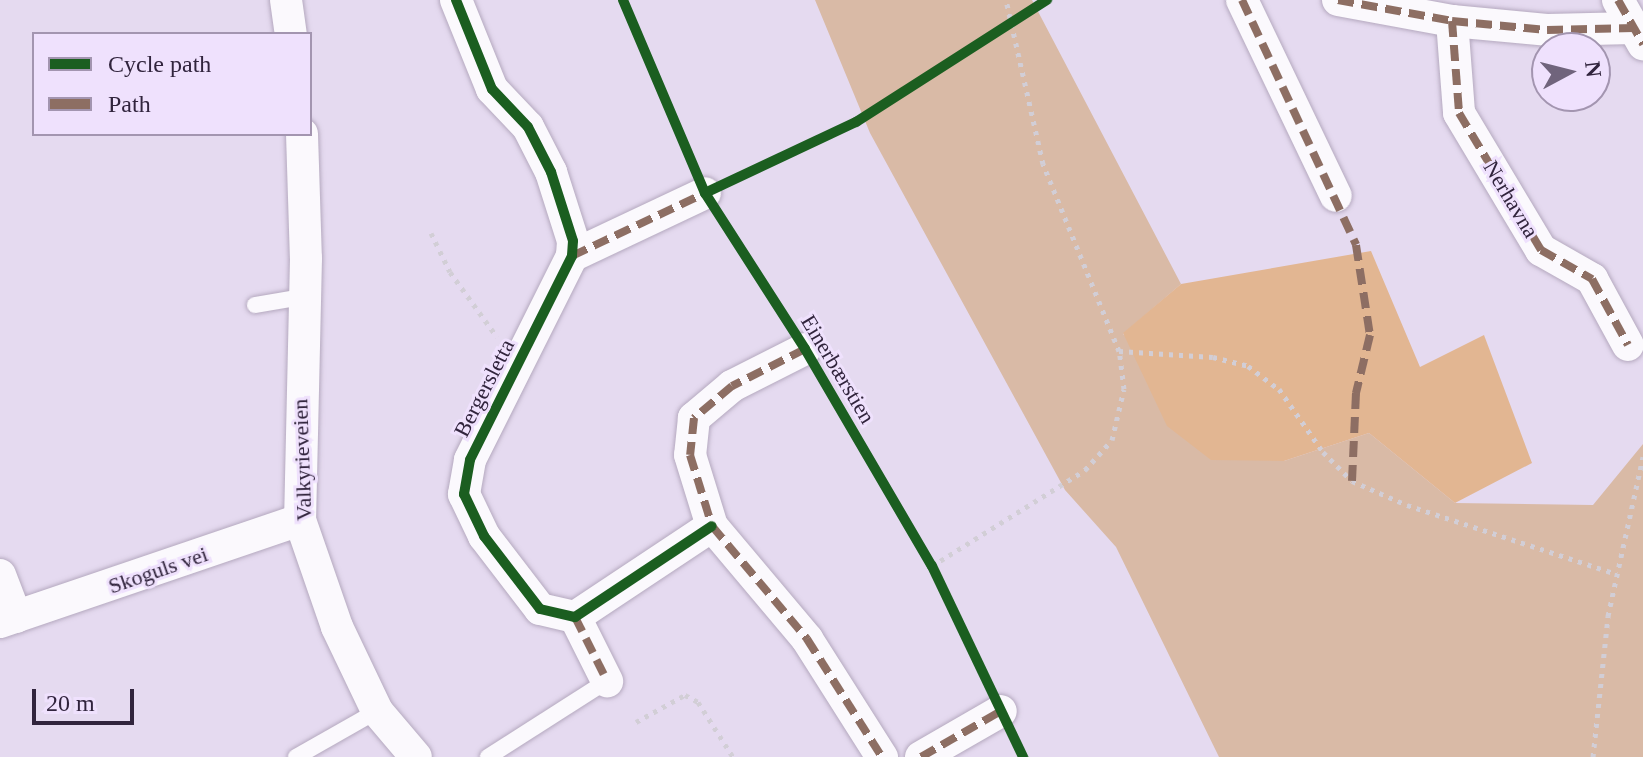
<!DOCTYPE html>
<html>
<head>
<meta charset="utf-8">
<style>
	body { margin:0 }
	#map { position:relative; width:1643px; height:757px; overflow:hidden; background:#e5daf0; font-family:Georgia,serif }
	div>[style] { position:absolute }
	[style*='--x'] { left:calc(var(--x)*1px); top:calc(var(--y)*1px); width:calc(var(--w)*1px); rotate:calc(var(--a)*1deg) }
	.green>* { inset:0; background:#d9baa6 }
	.forest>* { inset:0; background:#e2b692 }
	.path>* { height:5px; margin-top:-2.5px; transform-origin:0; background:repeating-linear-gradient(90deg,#d2ced6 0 4px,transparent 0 10px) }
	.roads { filter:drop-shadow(0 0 2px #b5a9bf) drop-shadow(0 0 2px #b5a9bf) }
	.lane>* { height:16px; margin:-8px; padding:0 8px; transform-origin:8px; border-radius:8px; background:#fbf9fd }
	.street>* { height:32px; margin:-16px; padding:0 16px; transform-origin:16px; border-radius:16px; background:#fbf9fd }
	.quiet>* { height:8px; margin-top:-4px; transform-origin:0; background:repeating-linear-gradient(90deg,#8d6e63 0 16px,transparent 0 24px) }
	.cycleway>* { height:10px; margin:-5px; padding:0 5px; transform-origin:5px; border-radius:5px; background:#1b5e20 }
	span { translate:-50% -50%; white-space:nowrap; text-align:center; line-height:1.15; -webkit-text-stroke:6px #efe1fd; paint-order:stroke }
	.street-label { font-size:22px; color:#31243d }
	.legend { position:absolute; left:32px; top:32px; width:280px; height:104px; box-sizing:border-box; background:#efe1fd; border:2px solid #a395b0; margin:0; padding:10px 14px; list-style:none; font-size:24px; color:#31243d }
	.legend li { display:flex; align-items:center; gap:16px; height:40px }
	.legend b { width:40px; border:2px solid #a395b0 }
	.north { position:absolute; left:1531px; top:32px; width:80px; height:80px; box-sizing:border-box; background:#efe1fd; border:2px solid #a395b0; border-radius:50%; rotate:83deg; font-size:22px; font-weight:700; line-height:32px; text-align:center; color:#31243d }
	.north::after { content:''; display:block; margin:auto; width:28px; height:36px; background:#70647c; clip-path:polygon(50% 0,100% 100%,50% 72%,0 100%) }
	.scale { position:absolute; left:32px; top:689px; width:102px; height:36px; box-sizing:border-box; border:4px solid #31243d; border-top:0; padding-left:10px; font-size:24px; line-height:28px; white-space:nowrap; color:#31243d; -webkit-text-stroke:6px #efe1fd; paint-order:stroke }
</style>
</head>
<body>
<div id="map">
	<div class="green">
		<i style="clip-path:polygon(815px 0,1032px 0,1181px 284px,1123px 334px,1284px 461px,1369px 433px,1455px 503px,1593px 505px,1643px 444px,1643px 757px,1219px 757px,1116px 547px,1065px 490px,870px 133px)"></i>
	</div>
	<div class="forest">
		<i style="clip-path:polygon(1371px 251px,1420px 367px,1484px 335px,1532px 463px,1455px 503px,1369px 433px,1284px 461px,1211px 460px,1167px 426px,1123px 333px,1181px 284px)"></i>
	</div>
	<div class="path">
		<i style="--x:431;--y:233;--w:43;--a:64"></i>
		<i style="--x:450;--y:272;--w:80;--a:54.1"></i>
		<i style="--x:1119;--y:351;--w:94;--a:3.7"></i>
		<i style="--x:1213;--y:357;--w:36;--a:14"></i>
		<i style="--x:1248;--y:366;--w:39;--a:37"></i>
		<i style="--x:1279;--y:389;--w:77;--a:55.1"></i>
		<i style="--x:1323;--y:452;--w:41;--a:45"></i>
		<i style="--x:1352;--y:481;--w:60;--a:23.6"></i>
		<i style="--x:1407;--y:505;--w:221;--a:18.2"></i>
		<i style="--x:932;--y:566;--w:181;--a:-32.1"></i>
		<i style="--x:1085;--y:470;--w:40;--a:-48"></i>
		<i style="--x:1112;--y:440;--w:52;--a:-76.8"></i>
		<i style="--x:1124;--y:389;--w:38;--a:-97"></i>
		<i style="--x:1119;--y:351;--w:202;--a:-112.1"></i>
		<i style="--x:1043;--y:164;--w:168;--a:-102.7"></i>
		<i style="--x:636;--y:722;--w:56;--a:-28.9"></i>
		<i style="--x:685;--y:695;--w:15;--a:28"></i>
		<i style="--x:698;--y:702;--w:65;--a:57.5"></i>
		<i style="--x:1593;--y:757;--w:142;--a:-83.9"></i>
		<i style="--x:1608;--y:616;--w:163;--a:-77.6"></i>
	</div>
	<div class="roads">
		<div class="lane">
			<i style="--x:255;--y:305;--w:48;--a:-9.7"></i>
			<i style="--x:296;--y:757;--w:93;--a:-29.6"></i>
			<i style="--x:488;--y:757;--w:141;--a:-32.6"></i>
		</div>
		<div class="street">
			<i style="--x:286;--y:0;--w:34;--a:82"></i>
			<i style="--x:456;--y:0;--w:96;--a:68"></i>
			<i style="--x:492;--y:89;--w:52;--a:46.5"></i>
			<i style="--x:528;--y:127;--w:51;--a:62.9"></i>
			<i style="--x:551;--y:172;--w:72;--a:72.3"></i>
			<i style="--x:573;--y:241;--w:15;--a:94"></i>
			<i style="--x:572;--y:256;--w:228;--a:116.6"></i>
			<i style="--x:470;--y:460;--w:35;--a:100"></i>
			<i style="--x:464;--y:494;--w:47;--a:64.5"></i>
			<i style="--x:484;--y:536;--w:92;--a:52.5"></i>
			<i style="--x:540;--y:609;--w:36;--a:13"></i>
			<i style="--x:575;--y:617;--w:164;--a:-33.6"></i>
			<i style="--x:1242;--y:0;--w:217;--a:64.4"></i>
			<i style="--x:1338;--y:0;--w:116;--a:10.4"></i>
			<i style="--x:1452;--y:21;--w:95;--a:5.4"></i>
			<i style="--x:1547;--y:30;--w:87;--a:-1.3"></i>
			<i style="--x:1618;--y:0;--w:51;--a:60.4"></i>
			<i style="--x:1452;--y:21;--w:92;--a:85.6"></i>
			<i style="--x:1459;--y:113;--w:160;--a:59.1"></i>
			<i style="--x:1541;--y:250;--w:59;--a:29.6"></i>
			<i style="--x:1592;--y:279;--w:75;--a:61.4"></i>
			<i style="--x:302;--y:134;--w:124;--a:88.2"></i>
			<i style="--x:306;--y:258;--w:262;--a:91.3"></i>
			<i style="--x:300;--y:520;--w:113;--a:70.9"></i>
			<i style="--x:337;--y:627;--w:93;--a:64.5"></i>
			<i style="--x:377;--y:711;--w:60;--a:49.7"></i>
			<i style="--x:572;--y:256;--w:147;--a:-25.3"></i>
			<i style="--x:805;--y:349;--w:82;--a:153.1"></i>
			<i style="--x:732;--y:386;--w:50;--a:139.9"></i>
			<i style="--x:694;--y:418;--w:37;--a:96"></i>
			<i style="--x:690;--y:455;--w:74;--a:72.8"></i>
			<i style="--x:712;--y:526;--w:148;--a:49.9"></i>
			<i style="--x:807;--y:639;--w:140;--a:57.6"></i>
			<i style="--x:0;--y:575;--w:45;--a:69.1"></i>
			<i style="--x:575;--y:617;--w:72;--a:63.4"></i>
			<i style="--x:0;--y:622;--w:317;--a:-18.8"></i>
			<i style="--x:921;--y:757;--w:92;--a:-29.9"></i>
		</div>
	</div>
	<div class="quiet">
		<i style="--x:1242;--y:0;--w:270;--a:65"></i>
		<i style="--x:1356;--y:245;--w:91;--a:81.2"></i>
		<i style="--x:1370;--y:335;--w:60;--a:103.6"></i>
		<i style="--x:1356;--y:393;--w:88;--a:92.6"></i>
		<i style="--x:1338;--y:0;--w:116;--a:10.4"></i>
		<i style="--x:1452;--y:21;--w:95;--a:5.4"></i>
		<i style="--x:1547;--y:30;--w:87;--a:-1.3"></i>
		<i style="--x:1618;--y:0;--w:51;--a:60.4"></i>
		<i style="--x:1452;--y:21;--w:92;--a:85.6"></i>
		<i style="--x:1459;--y:113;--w:160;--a:59.1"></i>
		<i style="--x:1541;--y:250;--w:59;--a:29.6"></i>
		<i style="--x:1592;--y:279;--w:75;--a:61.4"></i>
		<i style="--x:572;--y:256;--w:147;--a:-25.3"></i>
		<i style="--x:805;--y:349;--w:82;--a:153.1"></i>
		<i style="--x:732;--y:386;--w:50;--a:139.9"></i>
		<i style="--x:694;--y:418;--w:37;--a:96"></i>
		<i style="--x:690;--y:455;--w:74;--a:72.8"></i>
		<i style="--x:712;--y:526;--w:148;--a:49.9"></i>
		<i style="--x:807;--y:639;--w:140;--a:57.6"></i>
		<i style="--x:575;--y:617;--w:72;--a:63.4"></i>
		<i style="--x:921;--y:757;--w:92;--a:-29.9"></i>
	</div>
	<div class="cycleway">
		<i style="--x:456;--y:0;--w:96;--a:68"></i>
		<i style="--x:492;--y:89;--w:52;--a:46.5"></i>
		<i style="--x:528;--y:127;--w:51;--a:62.9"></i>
		<i style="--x:551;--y:172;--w:72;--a:72.3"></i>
		<i style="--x:573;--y:241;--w:15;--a:94"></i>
		<i style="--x:572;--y:256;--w:228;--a:116.6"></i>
		<i style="--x:470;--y:460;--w:35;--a:100"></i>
		<i style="--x:464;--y:494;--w:47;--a:64.5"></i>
		<i style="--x:484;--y:536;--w:92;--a:52.5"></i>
		<i style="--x:540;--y:609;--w:36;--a:13"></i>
		<i style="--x:575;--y:617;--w:164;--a:-33.6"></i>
		<i style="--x:623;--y:0;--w:210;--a:67"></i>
		<i style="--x:705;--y:193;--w:185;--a:57.3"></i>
		<i style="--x:805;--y:349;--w:251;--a:59.7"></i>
		<i style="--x:932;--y:566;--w:212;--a:64.5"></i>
		<i style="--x:705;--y:193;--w:167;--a:-25.2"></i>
		<i style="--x:856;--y:122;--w:227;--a:-32.6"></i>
	</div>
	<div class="street-label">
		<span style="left:1511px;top:199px;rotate:59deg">Nerhavna</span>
		<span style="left:838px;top:369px;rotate:59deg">Einerbærstien</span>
		<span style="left:484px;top:388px;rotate:-63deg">Bergersletta</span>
		<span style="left:302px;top:460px;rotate:-92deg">Valkyrieveien</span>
		<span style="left:158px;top:570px;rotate:-19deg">Skoguls vei</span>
	</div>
	<ul class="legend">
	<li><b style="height:10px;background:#1b5e20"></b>Cycle path</li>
	<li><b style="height:10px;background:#8d6e63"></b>Path</li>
	</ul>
	<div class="north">N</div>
	<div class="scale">20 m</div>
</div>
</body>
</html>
